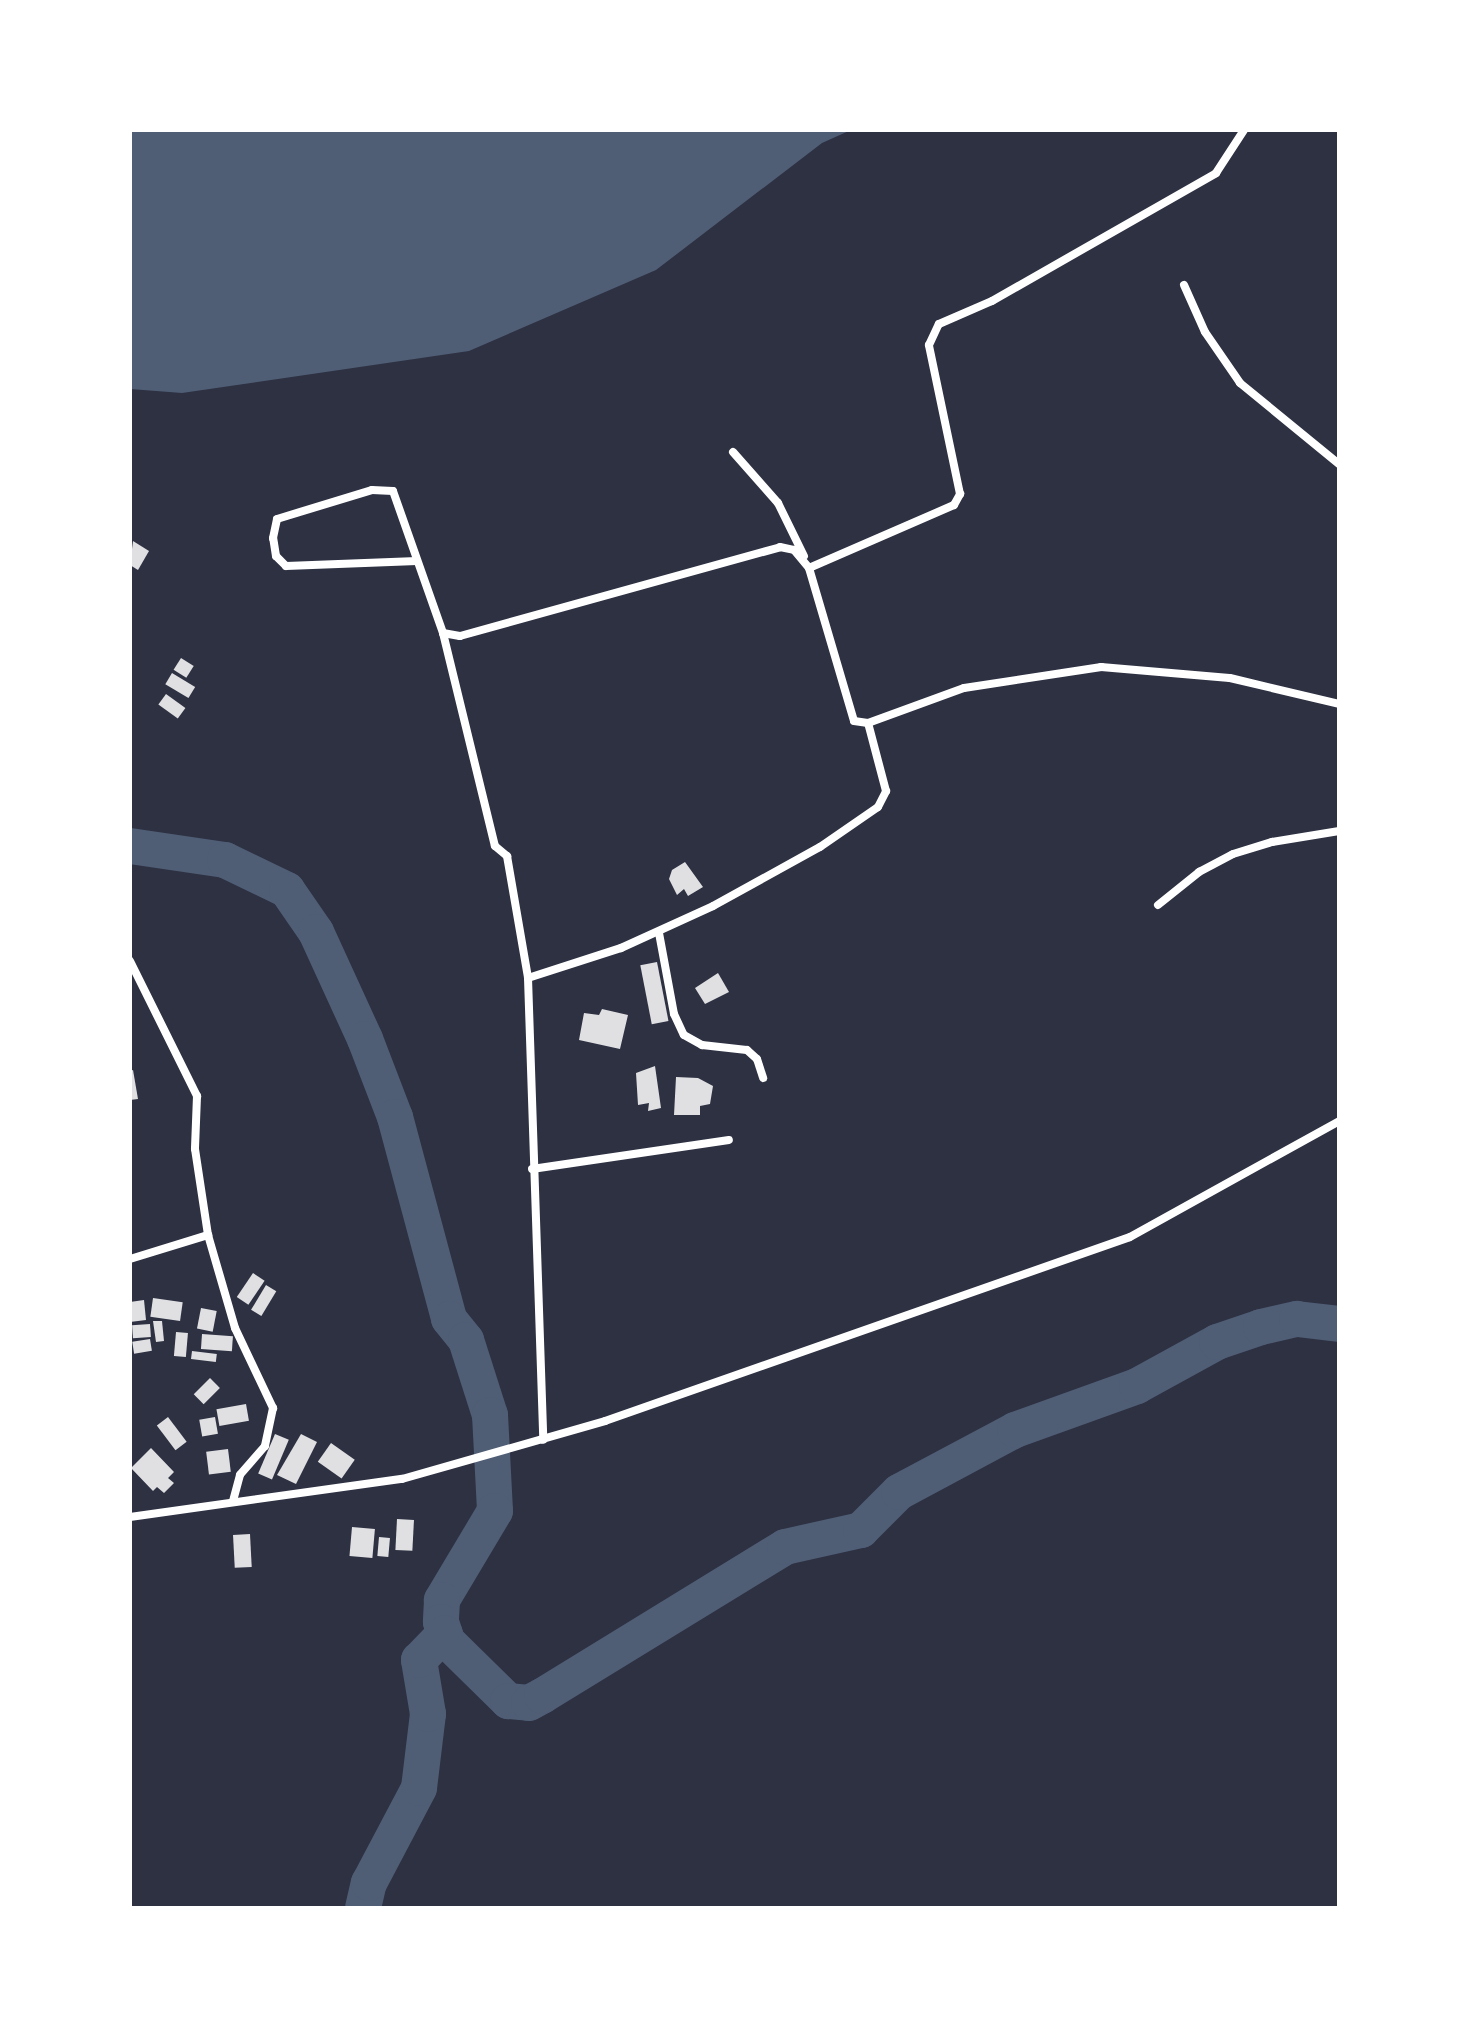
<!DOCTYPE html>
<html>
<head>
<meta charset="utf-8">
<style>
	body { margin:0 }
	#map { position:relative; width:1469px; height:2038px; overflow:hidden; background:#2d3142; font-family:"Work Sans",sans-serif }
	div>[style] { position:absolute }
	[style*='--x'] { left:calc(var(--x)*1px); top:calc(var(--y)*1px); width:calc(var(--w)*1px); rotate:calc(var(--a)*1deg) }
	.water>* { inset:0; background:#4f5d75 }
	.river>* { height:36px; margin:-18px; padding:0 18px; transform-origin:18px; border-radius:18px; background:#4f5d75 }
	.building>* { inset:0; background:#e0e0e3; transform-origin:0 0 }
	.minor>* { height:8px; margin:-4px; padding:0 4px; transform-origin:4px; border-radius:4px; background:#fff }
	span { translate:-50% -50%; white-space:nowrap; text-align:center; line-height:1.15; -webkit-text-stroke:8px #fff; paint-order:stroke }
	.frame { position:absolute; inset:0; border:132px solid #fff; pointer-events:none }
</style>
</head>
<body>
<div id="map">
	<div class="water">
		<i style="clip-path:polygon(130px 130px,148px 131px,851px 130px,822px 143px,656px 270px,469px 351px,182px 393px,130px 389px)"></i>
	</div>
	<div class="river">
		<i style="--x:130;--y:846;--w:96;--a:8.4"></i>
		<i style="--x:225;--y:860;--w:69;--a:25.8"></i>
		<i style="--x:287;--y:890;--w:51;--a:55.4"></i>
		<i style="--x:316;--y:932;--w:118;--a:65.4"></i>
		<i style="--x:365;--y:1039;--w:84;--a:69"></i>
		<i style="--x:395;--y:1117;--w:209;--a:75"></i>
		<i style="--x:449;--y:1319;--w:27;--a:51"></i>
		<i style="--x:466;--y:1340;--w:79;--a:72.3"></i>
		<i style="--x:490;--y:1415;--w:96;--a:87"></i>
		<i style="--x:495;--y:1511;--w:104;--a:120.8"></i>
		<i style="--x:442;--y:1600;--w:22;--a:93"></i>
		<i style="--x:441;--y:1622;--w:20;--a:72"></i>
		<i style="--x:447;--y:1641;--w:86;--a:44.5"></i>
		<i style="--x:508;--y:1701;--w:21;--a:5"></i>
		<i style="--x:529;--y:1703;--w:15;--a:-28"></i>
		<i style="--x:542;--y:1696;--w:285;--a:-31.5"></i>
		<i style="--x:785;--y:1547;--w:78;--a:-12.6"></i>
		<i style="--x:861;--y:1530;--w:54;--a:-45"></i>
		<i style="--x:899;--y:1492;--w:132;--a:-28.1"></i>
		<i style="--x:1015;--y:1430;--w:130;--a:-19.8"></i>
		<i style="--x:1137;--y:1386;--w:91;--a:-28.8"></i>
		<i style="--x:1217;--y:1342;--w:46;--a:-18.8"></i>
		<i style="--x:1261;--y:1327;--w:37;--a:-13"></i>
		<i style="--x:1297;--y:1319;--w:42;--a:6.8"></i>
		<i style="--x:363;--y:1908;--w:26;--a:-77"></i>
		<i style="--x:369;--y:1883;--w:107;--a:-62.2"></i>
		<i style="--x:419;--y:1788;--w:75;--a:-83.1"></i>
		<i style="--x:428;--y:1714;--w:55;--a:-99.5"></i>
		<i style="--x:419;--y:1660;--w:37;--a:-46"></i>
	</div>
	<div class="building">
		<i style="clip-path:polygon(133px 541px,149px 551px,138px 570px,130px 565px)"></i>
		<i style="left:181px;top:658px;width:15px;height:14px;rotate:32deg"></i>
		<i style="left:172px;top:673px;width:27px;height:13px;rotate:31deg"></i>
		<i style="left:166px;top:694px;width:24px;height:13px;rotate:36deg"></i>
		<i style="clip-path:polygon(685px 862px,703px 887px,688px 896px,684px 889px,677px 895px,669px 879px,672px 870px)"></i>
		<i style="left:657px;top:962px;width:60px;height:17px;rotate:79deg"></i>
		<i style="clip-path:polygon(718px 973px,729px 992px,705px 1004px,695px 988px)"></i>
		<i style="clip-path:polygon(602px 1009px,628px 1015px,620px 1049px,579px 1040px,584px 1013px,599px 1015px)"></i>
		<i style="clip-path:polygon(655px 1066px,661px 1108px,648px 1111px,649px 1103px,638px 1105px,636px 1073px)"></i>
		<i style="clip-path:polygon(133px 1070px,138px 1099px,130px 1100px,130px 1071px)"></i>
		<i style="clip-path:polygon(676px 1077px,698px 1078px,713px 1086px,710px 1104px,700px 1106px,700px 1115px,674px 1115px)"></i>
		<i style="left:253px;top:1273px;width:14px;height:29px;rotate:34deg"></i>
		<i style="left:266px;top:1285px;width:12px;height:29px;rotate:31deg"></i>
		<i style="left:153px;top:1298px;width:30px;height:19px;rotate:8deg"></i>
		<i style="clip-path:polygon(144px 1300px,146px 1320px,130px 1322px,130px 1302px)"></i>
		<i style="left:201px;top:1308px;width:16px;height:21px;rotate:11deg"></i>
		<i style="clip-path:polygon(153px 1321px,162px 1321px,164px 1341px,156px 1342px)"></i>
		<i style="left:150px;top:1324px;width:13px;height:18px;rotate:86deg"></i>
		<i style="left:176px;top:1332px;width:12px;height:24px;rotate:5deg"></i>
		<i style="left:202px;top:1334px;width:31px;height:15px;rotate:4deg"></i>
		<i style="left:150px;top:1339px;width:12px;height:18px;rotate:81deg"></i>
		<i style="left:192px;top:1351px;width:25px;height:8px;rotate:7deg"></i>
		<i style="left:210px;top:1378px;width:14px;height:23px;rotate:45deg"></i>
		<i style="left:246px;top:1404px;width:17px;height:30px;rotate:80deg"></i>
		<i style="left:168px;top:1417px;width:31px;height:14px;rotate:53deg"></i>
		<i style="left:215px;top:1417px;width:17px;height:16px;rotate:80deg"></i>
		<i style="left:275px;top:1434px;width:15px;height:43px;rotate:23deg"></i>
		<i style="clip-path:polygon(301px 1434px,317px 1442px,296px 1484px,277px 1475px)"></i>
		<i style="left:331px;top:1443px;width:29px;height:23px;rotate:35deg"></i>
		<i style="clip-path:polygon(151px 1448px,174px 1472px,168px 1478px,174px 1483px,164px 1493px,157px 1487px,153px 1491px,131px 1468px)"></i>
		<i style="left:228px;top:1449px;width:23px;height:22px;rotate:83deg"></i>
		<i style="left:397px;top:1519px;width:17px;height:31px;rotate:3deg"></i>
		<i style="left:352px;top:1527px;width:23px;height:29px;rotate:5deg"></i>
		<i style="left:250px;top:1534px;width:33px;height:17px;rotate:87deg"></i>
		<i style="left:379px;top:1537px;width:11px;height:19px;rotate:5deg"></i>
	</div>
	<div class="minor">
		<i style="--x:1184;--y:285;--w:51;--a:65.9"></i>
		<i style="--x:1205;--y:332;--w:62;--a:55.5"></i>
		<i style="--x:1240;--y:383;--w:128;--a:39.3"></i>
		<i style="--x:733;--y:452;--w:68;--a:48.6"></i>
		<i style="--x:778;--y:503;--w:59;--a:63.9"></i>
		<i style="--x:417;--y:561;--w:131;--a:177.8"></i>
		<i style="--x:286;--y:566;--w:14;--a:-135"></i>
		<i style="--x:276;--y:556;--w:18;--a:-99"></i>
		<i style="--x:273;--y:538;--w:19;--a:-78"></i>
		<i style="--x:277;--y:519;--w:99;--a:-17"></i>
		<i style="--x:372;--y:490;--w:21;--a:3"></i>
		<i style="--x:393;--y:491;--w:151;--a:70.6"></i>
		<i style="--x:443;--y:633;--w:17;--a:10"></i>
		<i style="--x:460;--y:636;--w:332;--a:-15.5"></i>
		<i style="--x:780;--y:547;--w:14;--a:12"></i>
		<i style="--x:794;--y:550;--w:23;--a:50"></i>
		<i style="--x:809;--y:568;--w:159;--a:73.6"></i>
		<i style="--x:854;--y:721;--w:14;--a:8"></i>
		<i style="--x:868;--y:723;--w:102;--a:-20"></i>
		<i style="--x:964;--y:688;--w:139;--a:-8.7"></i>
		<i style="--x:1101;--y:667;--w:129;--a:4.9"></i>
		<i style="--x:1230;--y:678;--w:112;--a:13.4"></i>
		<i style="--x:809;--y:568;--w:158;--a:-23.5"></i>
		<i style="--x:954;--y:505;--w:13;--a:-61"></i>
		<i style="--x:960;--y:494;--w:152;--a:-101.8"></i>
		<i style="--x:929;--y:345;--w:23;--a:-65"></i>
		<i style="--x:939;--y:324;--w:58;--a:-23.5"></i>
		<i style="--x:992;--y:301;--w:258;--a:-29.7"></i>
		<i style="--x:1216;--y:173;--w:51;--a:-56.9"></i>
		<i style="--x:443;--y:633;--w:219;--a:76.3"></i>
		<i style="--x:495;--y:846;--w:16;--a:40"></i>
		<i style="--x:507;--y:856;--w:124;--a:80.2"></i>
		<i style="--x:528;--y:978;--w:462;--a:88.1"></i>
		<i style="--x:1158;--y:905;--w:53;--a:-38.8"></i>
		<i style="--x:1199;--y:872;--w:38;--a:-28"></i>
		<i style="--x:1233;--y:854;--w:41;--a:-17.1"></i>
		<i style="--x:1272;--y:842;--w:68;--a:-9.3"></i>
		<i style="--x:659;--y:933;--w:82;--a:79.5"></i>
		<i style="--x:674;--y:1014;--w:23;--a:65"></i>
		<i style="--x:684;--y:1035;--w:21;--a:29"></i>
		<i style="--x:702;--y:1045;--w:45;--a:6.3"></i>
		<i style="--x:747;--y:1050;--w:13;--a:42"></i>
		<i style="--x:757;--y:1059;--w:20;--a:72"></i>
		<i style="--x:130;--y:961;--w:151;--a:63.6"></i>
		<i style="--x:197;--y:1096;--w:53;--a:92.2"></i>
		<i style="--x:195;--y:1149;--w:87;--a:81.4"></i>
		<i style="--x:208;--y:1235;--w:97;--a:73.8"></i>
		<i style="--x:235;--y:1328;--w:89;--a:64.6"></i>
		<i style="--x:273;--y:1408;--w:39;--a:102"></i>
		<i style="--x:265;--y:1446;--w:38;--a:131"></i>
		<i style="--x:240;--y:1475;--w:27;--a:105"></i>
		<i style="--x:528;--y:978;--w:98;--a:-17.9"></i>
		<i style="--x:621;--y:948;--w:101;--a:-24.5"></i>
		<i style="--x:713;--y:906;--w:122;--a:-28.9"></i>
		<i style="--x:820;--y:847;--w:70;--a:-34.6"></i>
		<i style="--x:878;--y:807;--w:18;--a:-63"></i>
		<i style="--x:886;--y:791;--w:70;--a:-104.8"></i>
		<i style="--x:532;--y:1169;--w:199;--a:-8.4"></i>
		<i style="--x:130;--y:1259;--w:82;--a:-17.1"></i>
		<i style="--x:130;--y:1517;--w:275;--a:-8"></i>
		<i style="--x:402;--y:1479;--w:211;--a:-15.9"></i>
		<i style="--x:605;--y:1421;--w:556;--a:-19.31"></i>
		<i style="--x:1130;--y:1237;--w:239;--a:-29"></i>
	</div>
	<div class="frame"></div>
</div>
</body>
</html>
